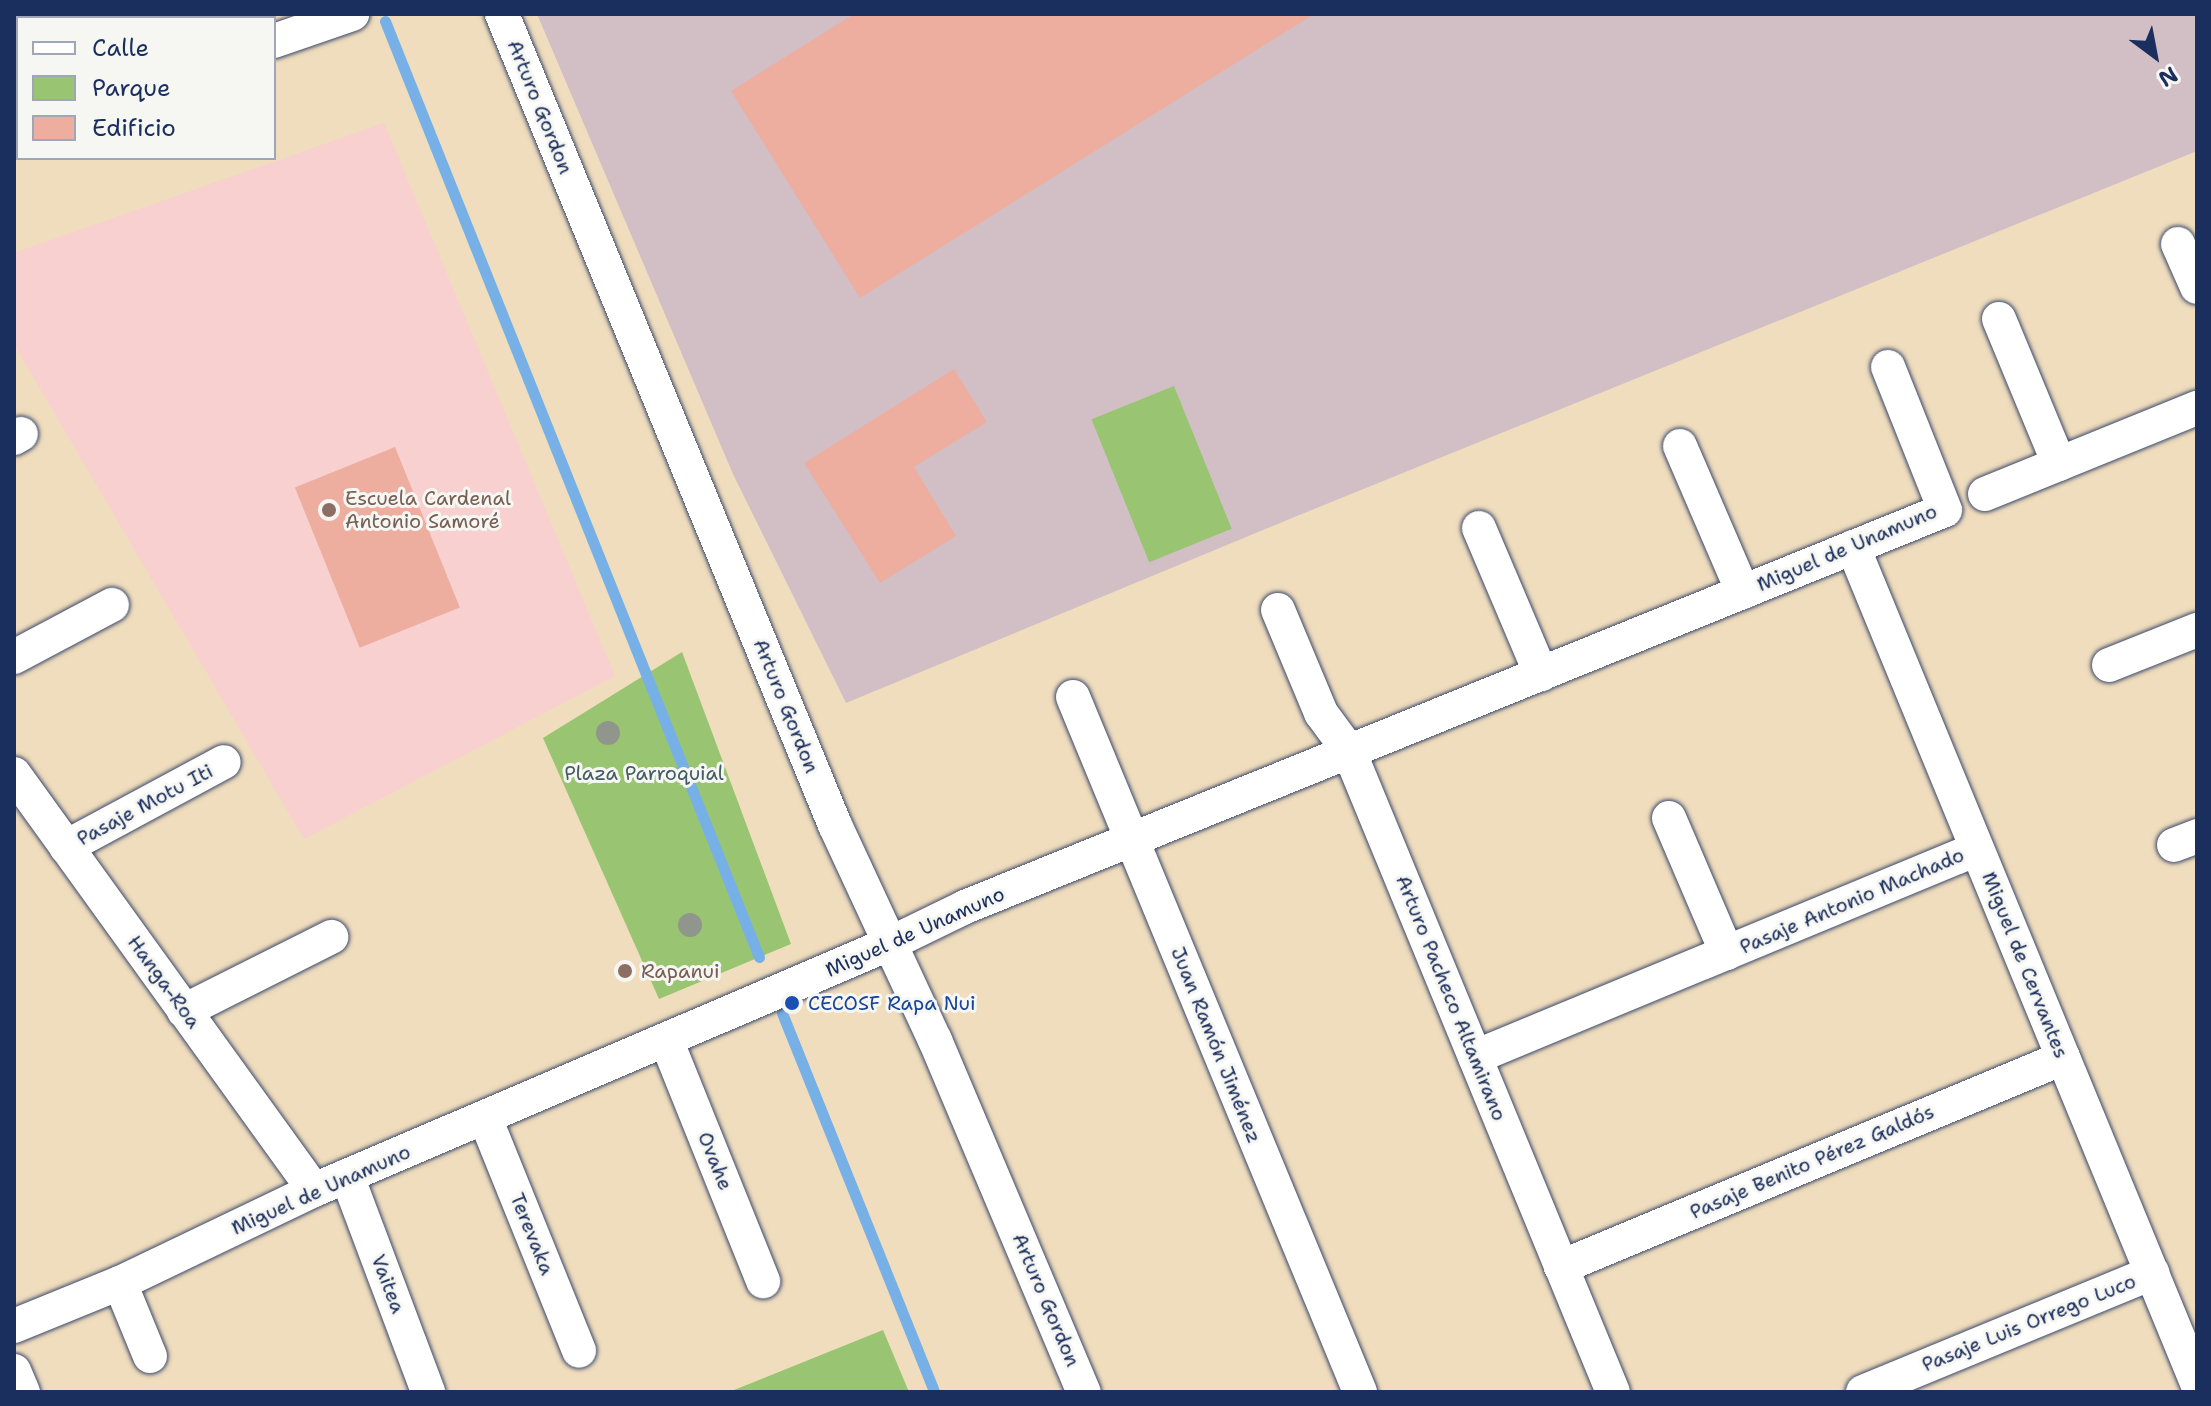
<!DOCTYPE html>
<html>
<head>
<meta charset="utf-8">
<style>
	body { margin:0 }
	#map { position:relative; width:2211px; height:1406px; overflow:hidden; background:#f0ddbd; font-family:"Shantell Sans",sans-serif }
	div>[style] { position:absolute }
	[style*='--x'] { left:calc(var(--x)*1px); top:calc(var(--y)*1px); width:calc(var(--w)*1px); rotate:calc(var(--a)*1deg) }
	.built>* { inset:0; background:#f7d0cf }
	.industrial>* { inset:0; background:#d2bec5 }
	.green>* { inset:0; background:#99c572; transform-origin:0 0 }
	.stream>* { height:11px; margin:-5.5px; padding:0 5.5px; transform-origin:5.5px; border-radius:5.5px; background:#77b0e7 }
	.building>* { inset:0; background:#edaea0; transform-origin:0 0 }
	.roads { filter:drop-shadow(0 0 2px #3b496c) drop-shadow(0 0 2px #3b496c) }
	.minor>* { height:34px; margin:-17px; padding:0 17px; transform-origin:17px; border-radius:17px; background:#fff }
	.trees>* { width:24px; height:24px; margin:-12px; border-radius:50%; background:#90968c }
	.dots>* { width:22px; height:22px; translate:-50% -50%; box-sizing:border-box; border:4px solid #f6f6f2; border-radius:50% }
	span { translate:-50% -50%; white-space:nowrap; text-align:center; line-height:1.15; -webkit-text-stroke:6px #f6f6f2; paint-order:stroke }
	.street-label { font-size:20px; color:#1b2f5e }
	.education-label { font-size:20px; color:#785e54 }
	.left { translate:0 -50%; text-align:left }
	.park-label { font-size:20px; color:#415c64 }
	.transit-label { font-size:20px; color:#164399 }
	.frame { position:absolute; inset:0; border:16px solid #1b2f5e; pointer-events:none }
	.legend { position:absolute; left:16px; top:16px; width:260px; height:144px; box-sizing:border-box; background:#f6f6f2; border:2px solid #9ea6b7; margin:0; padding:10px 14px; list-style:none; font-size:24px; color:#1b2f5e }
	.legend li { display:flex; align-items:center; gap:16px; height:40px }
	.legend b { width:40px; border:2px solid #9ea6b7 }
	.north { position:absolute; left:2115px; top:16px; width:80px; height:80px; -webkit-text-stroke:6px #f6f6f2; paint-order:stroke; rotate:148deg; font-size:22px; font-weight:700; line-height:32px; text-align:center; color:#1b2f5e }
	.north::after { content:''; display:block; margin:auto; width:28px; height:36px; background:#1b2f5e; clip-path:polygon(50% 0,100% 100%,50% 72%,0 100%) }
</style>
</head>
<body>
<div id="map">
	<div class="built">
		<i style="clip-path:polygon(384px 123px,615px 676px,304px 839px,14px 344px,14px 253px)"></i>
	</div>
	<div class="industrial">
		<i style="clip-path:polygon(537px 14px,2197px 14px,2197px 151px,1292px 518px,846px 703px,733px 474px)"></i>
	</div>
	<div class="green">
		<i style="left:1174px;top:386px;width:154px;height:89px;rotate:68deg"></i>
		<i style="clip-path:polygon(682px 652px,791px 944px,659px 999px,543px 738px)"></i>
		<i style="clip-path:polygon(883px 1330px,909px 1392px,729px 1392px)"></i>
	</div>
	<div class="stream">
		<i style="--x:385;--y:21;--w:1008;--a:68.22"></i>
		<i style="--x:782;--y:1013;--w:408;--a:68.1"></i>
	</div>
	<div class="building">
		<i style="clip-path:polygon(854px 14px,1314px 14px,860px 298px,731px 91px)"></i>
		<i style="clip-path:polygon(954px 369px,987px 422px,914px 467px,956px 536px,880px 583px,804px 463px)"></i>
		<i style="left:395px;top:447px;width:173px;height:108px;rotate:68deg"></i>
	</div>
	<div class="roads">
		<div class="minor">
			<i style="--x:221;--y:14;--w:4;--a:76"></i>
			<i style="--x:502;--y:14;--w:877;--a:67.68"></i>
			<i style="--x:835;--y:825;--w:237;--a:65.1"></i>
			<i style="--x:935;--y:1040;--w:382;--a:67.1"></i>
			<i style="--x:274;--y:41;--w:83;--a:-19.1"></i>
			<i style="--x:14;--y:133;--w:4;--a:-27"></i>
			<i style="--x:2178;--y:244;--w:47;--a:66.2"></i>
			<i style="--x:1999;--y:319;--w:157;--a:67.5"></i>
			<i style="--x:14;--y:438;--w:8;--a:-30"></i>
			<i style="--x:1680;--y:446;--w:159;--a:66.7"></i>
			<i style="--x:1985;--y:494;--w:229;--a:-22.1"></i>
			<i style="--x:1479;--y:528;--w:159;--a:67"></i>
			<i style="--x:1853;--y:547;--w:904;--a:67.63"></i>
			<i style="--x:1278;--y:610;--w:112;--a:67.3"></i>
			<i style="--x:1321;--y:713;--w:47;--a:53.6"></i>
			<i style="--x:1349;--y:751;--w:693;--a:67.62"></i>
			<i style="--x:14;--y:657;--w:111;--a:-28"></i>
			<i style="--x:2109;--y:665;--w:95;--a:-21.7"></i>
			<i style="--x:1073;--y:697;--w:752;--a:67.56"></i>
			<i style="--x:14;--y:774;--w:513;--a:54.2"></i>
			<i style="--x:1669;--y:818;--w:147;--a:66.8"></i>
			<i style="--x:2174;--y:845;--w:25;--a:-21"></i>
			<i style="--x:66;--y:847;--w:179;--a:-28.3"></i>
			<i style="--x:184;--y:1011;--w:165;--a:-26.7"></i>
			<i style="--x:667;--y:1042;--w:258;--a:68.1"></i>
			<i style="--x:1475;--y:1057;--w:543;--a:-22.51"></i>
			<i style="--x:485;--y:1118;--w:251;--a:68"></i>
			<i style="--x:347;--y:1176;--w:231;--a:69.4"></i>
			<i style="--x:1561;--y:1267;--w:544;--a:-22.6"></i>
			<i style="--x:120;--y:1283;--w:79;--a:67.7"></i>
			<i style="--x:14;--y:1326;--w:114;--a:-22.1"></i>
			<i style="--x:120;--y:1283;--w:215;--a:-25.6"></i>
			<i style="--x:314;--y:1190;--w:628;--a:-23.17"></i>
			<i style="--x:891;--y:943;--w:82;--a:-25.9"></i>
			<i style="--x:965;--y:907;--w:1057;--a:-22.05"></i>
			<i style="--x:1945;--y:510;--w:154;--a:-111.7"></i>
			<i style="--x:14;--y:1371;--w:23;--a:67"></i>
			<i style="--x:1863;--y:1392;--w:313;--a:-22.4"></i>
		</div>
	</div>
	<div class="trees">
		<i style="left:608px;top:733px"></i>
		<i style="left:690px;top:925px"></i>
	</div>
	<div class="dots">
		<i style="left:329px;top:510px;background:#8d6e63"></i>
		<i style="left:625px;top:971px;background:#8d6e63"></i>
		<i style="left:792px;top:1003px;background:#1a4fb4"></i>
	</div>
	<div class="street-label">
		<span style="left:540px;top:107px;rotate:68deg">Arturo Gordon</span>
		<span style="left:1847px;top:548px;rotate:-23deg">Miguel de Unamuno</span>
		<span style="left:786px;top:706px;rotate:68deg">Arturo Gordon</span>
		<span style="left:145px;top:805px;rotate:-28deg">Pasaje Motu Iti</span>
		<span style="left:1852px;top:901px;rotate:-23deg">Pasaje Antonio Machado</span>
		<span style="left:915px;top:932px;rotate:-24deg">Miguel de Unamuno</span>
		<span style="left:2025px;top:965px;rotate:68deg">Miguel de Cervantes</span>
		<span style="left:164px;top:982px;rotate:54deg">Hanga-Roa</span>
		<span style="left:1451px;top:998px;rotate:68deg">Arturo Pacheco Altamirano</span>
		<span style="left:1216px;top:1045px;rotate:68deg">Juan Ramón Jiménez</span>
		<span style="left:715px;top:1161px;rotate:68deg">Ovahe</span>
		<span style="left:1812px;top:1162px;rotate:-23deg">Pasaje Benito Pérez Galdós</span>
		<span style="left:321px;top:1190px;rotate:-24deg">Miguel de Unamuno</span>
		<span style="left:532px;top:1234px;rotate:68deg">Terevaka</span>
		<span style="left:388px;top:1284px;rotate:69deg">Vaitea</span>
		<span style="left:1046px;top:1300px;rotate:67deg">Arturo Gordon</span>
		<span style="left:2029px;top:1323px;rotate:-22deg">Pasaje Luis Orrego Luco</span>
	</div>
	<div class="education-label">
		<span class="left" style="left:345px;top:510px">Escuela Cardenal<br>Antonio Samoré</span>
		<span class="left" style="left:641px;top:971px">Rapanui</span>
	</div>
	<div class="park-label">
		<span style="left:644px;top:773px">Plaza Parroquial</span>
	</div>
	<div class="transit-label">
		<span class="left" style="left:808px;top:1003px">CECOSF Rapa Nui</span>
	</div>
	<div class="frame"></div>
	<ul class="legend">
	<li><b style="height:10px;background:#fff"></b>Calle</li>
	<li><b style="height:22px;background:#99c572"></b>Parque</li>
	<li><b style="height:22px;background:#edaea0"></b>Edificio</li>
	</ul>
	<div class="north">N</div>
</div>
</body>
</html>
